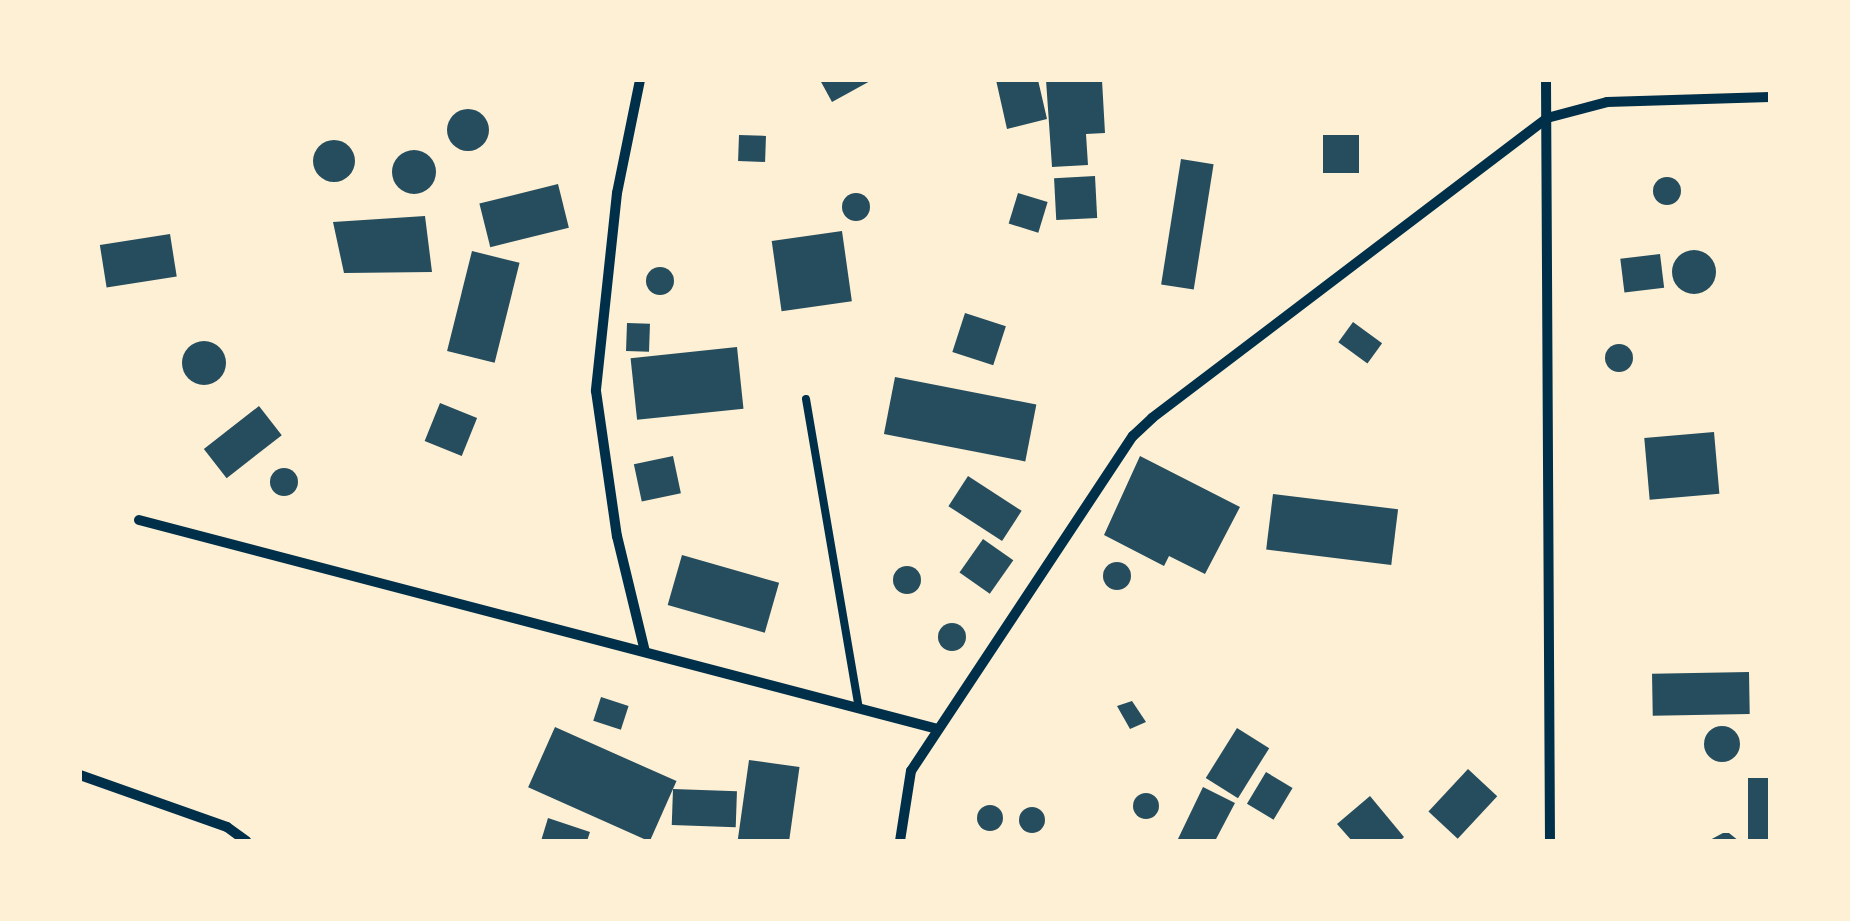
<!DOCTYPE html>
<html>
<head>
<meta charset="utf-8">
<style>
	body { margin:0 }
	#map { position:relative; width:1850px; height:921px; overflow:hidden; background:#fdf0d5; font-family:"Alegreya Sans",sans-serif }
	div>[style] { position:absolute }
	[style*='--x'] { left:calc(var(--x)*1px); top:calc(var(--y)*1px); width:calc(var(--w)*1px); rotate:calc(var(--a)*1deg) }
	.building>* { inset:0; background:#264d5e; transform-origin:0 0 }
	.round { border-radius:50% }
	.service>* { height:8px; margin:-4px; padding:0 4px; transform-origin:4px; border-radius:4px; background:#003049 }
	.minor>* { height:10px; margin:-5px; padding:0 5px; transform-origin:5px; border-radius:5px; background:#003049 }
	span { translate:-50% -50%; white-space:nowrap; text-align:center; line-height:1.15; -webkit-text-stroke:8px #fdf0d5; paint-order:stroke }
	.frame { position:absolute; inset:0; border:82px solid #fdf0d5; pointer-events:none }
</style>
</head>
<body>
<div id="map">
	<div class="building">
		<i style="clip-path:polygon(820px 80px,872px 80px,832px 102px)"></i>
		<i style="clip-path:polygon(996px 80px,1038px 80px,1047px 119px,1007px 129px)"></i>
		<i style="clip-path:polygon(1046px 80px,1102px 80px,1105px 133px,1086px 134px,1088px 165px,1052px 167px)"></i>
		<i class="round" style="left:447px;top:109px;width:42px;height:42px"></i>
		<i style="left:739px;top:135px;width:27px;height:26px;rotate:2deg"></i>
		<i style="left:1323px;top:135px;width:36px;height:38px"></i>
		<i class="round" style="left:313px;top:140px;width:42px;height:42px"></i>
		<i class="round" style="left:392px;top:150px;width:44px;height:44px"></i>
		<i style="left:1181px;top:159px;width:33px;height:127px;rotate:9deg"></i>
		<i style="left:1095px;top:176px;width:42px;height:41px;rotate:87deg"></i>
		<i class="round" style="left:1653px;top:177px;width:28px;height:28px"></i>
		<i style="left:558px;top:184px;width:45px;height:81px;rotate:76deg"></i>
		<i style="left:1018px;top:193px;width:31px;height:32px;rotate:17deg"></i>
		<i class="round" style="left:842px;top:193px;width:28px;height:28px"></i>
		<i style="clip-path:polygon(425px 216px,432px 272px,344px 273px,333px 222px)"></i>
		<i style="left:842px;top:231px;width:71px;height:71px;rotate:82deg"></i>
		<i style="left:170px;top:234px;width:43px;height:71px;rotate:81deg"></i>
		<i class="round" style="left:1672px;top:250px;width:44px;height:44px"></i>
		<i style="left:472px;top:251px;width:49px;height:103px;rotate:14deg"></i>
		<i style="left:1660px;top:254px;width:34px;height:40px;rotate:83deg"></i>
		<i class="round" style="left:646px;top:267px;width:28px;height:28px"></i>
		<i style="left:965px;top:313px;width:43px;height:41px;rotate:18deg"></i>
		<i style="left:1353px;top:322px;width:36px;height:25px;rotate:36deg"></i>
		<i style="left:627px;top:323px;width:23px;height:28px;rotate:2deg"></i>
		<i class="round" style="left:182px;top:341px;width:44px;height:44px"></i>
		<i class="round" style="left:1605px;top:344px;width:28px;height:28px"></i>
		<i style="left:737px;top:347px;width:62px;height:107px;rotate:84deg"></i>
		<i style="left:895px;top:377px;width:144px;height:58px;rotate:11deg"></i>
		<i style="left:440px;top:403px;width:40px;height:41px;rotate:22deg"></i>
		<i style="left:259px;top:406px;width:37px;height:70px;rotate:52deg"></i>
		<i style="left:1714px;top:432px;width:62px;height:70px;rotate:85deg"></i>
		<i style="left:673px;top:456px;width:38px;height:40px;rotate:78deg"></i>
		<i style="clip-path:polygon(1140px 456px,1240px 507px,1205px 574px,1169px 556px,1164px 566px,1104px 535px)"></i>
		<i class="round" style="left:270px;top:468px;width:28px;height:28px"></i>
		<i style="left:968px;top:476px;width:64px;height:36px;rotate:33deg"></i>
		<i style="left:1273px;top:494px;width:126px;height:56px;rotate:7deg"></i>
		<i style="left:983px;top:539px;width:37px;height:41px;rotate:35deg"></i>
		<i style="left:682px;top:555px;width:101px;height:52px;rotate:16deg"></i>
		<i class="round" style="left:1103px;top:562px;width:28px;height:28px"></i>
		<i class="round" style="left:893px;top:566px;width:28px;height:28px"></i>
		<i class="round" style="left:938px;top:623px;width:28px;height:28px"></i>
		<i style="left:1749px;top:672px;width:42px;height:97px;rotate:89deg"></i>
		<i style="left:601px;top:697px;width:29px;height:25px;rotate:18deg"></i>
		<i style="clip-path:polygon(1132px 701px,1146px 722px,1130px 729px,1117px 706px)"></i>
		<i class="round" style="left:1704px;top:726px;width:36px;height:36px"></i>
		<i style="left:555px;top:727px;width:133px;height:66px;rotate:24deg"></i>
		<i style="left:1237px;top:728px;width:38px;height:59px;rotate:32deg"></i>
		<i style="left:749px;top:760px;width:51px;height:82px;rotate:8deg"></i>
		<i style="left:1468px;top:769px;width:40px;height:58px;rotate:43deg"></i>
		<i style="left:1266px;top:772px;width:31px;height:37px;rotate:31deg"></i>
		<i style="left:1748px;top:778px;width:22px;height:63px"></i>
		<i style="clip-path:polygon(1203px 787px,1235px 803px,1215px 841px,1177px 841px)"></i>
		<i style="left:673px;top:789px;width:64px;height:36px;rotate:2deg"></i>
		<i class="round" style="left:1133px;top:793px;width:26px;height:26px"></i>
		<i style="clip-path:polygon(1370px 796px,1404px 837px,1400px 841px,1352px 841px,1337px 824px)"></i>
		<i class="round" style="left:977px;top:805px;width:26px;height:26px"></i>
		<i class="round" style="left:1019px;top:807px;width:26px;height:26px"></i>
		<i style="clip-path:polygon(548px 818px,590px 832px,587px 841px,541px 841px)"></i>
		<i style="clip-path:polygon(1723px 833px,1729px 833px,1739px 841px,1708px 841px)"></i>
	</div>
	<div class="service">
		<i style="--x:806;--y:399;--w:314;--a:80.3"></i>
	</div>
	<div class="minor">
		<i style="--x:640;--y:80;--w:115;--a:101.5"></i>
		<i style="--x:617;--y:193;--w:199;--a:96.1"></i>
		<i style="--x:596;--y:391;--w:147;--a:81.8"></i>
		<i style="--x:617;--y:536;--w:119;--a:76.4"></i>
		<i style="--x:1546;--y:80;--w:761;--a:89.7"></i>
		<i style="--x:139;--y:520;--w:826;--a:14.66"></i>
		<i style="--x:80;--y:775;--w:156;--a:19.5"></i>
		<i style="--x:227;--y:827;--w:24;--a:36"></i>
		<i style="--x:900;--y:841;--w:71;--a:-81.1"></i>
		<i style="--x:911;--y:771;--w:402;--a:-56.5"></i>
		<i style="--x:1133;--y:436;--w:26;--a:-43"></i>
		<i style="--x:1152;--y:418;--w:496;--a:-37.2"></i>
		<i style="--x:1547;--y:118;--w:62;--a:-14.9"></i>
		<i style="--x:1607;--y:102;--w:163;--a:-1.8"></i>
	</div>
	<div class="frame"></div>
</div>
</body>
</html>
